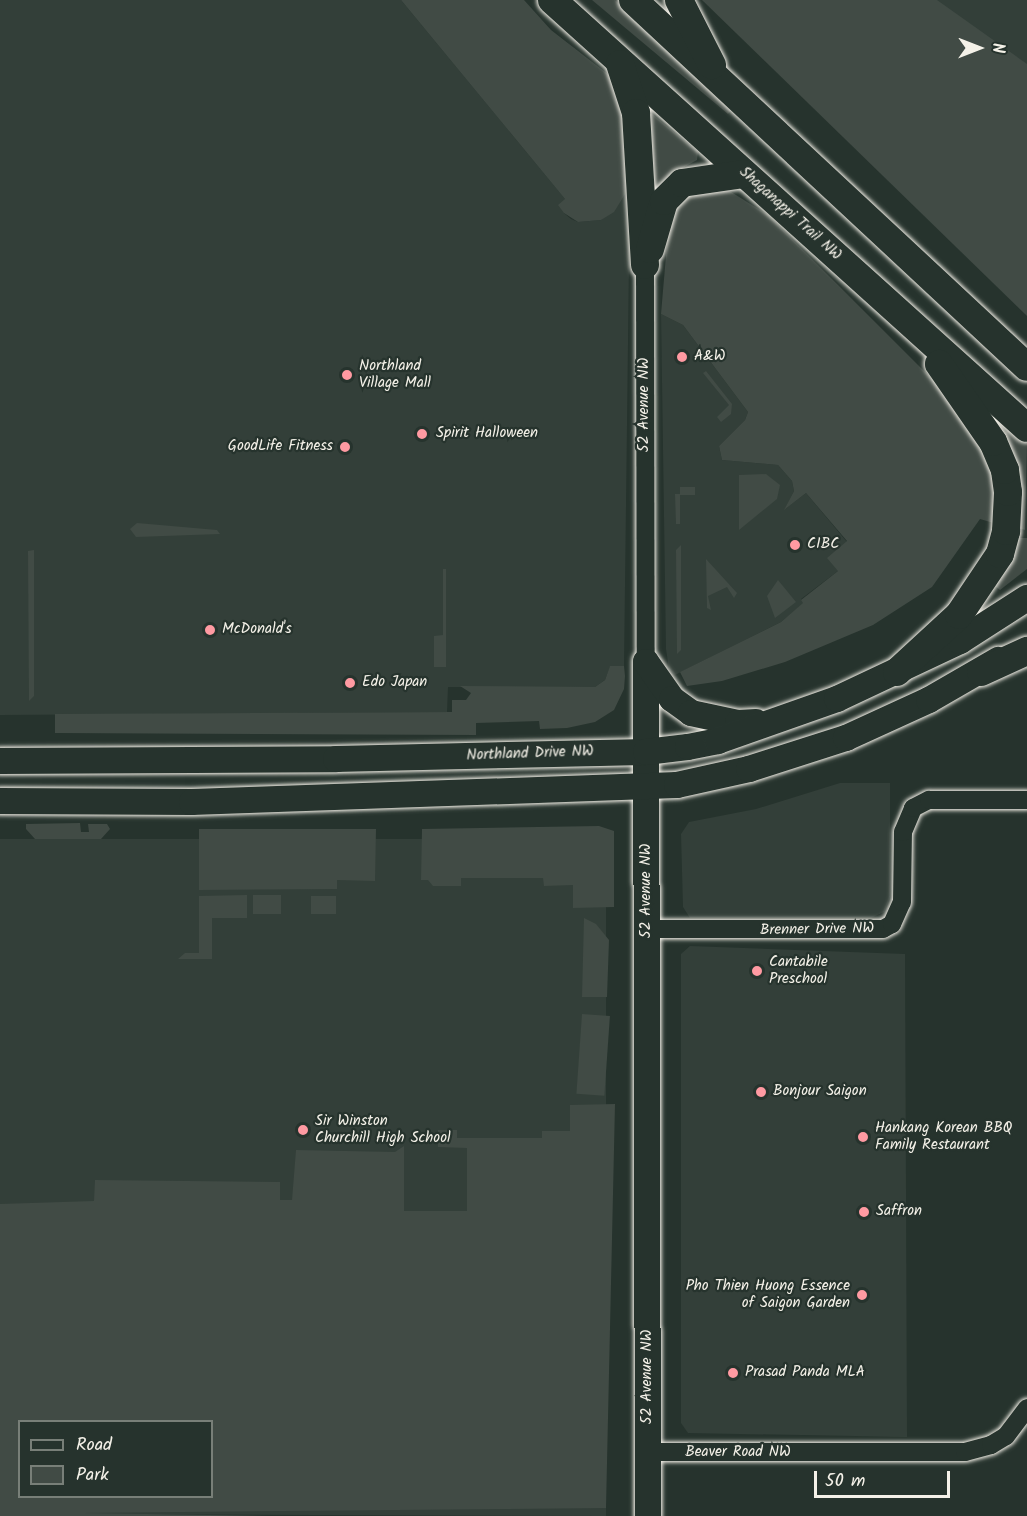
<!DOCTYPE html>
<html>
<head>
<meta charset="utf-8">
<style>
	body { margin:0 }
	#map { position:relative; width:1027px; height:1516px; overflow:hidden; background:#26332d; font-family:Kalam,sans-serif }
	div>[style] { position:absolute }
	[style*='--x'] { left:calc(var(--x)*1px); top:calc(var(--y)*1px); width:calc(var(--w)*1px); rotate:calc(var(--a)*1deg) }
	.built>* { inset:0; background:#333f39 }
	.green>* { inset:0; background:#414b45; transform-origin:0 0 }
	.roads { filter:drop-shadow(0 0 2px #f4f1e8) drop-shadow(0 0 2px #f4f1e8) }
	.street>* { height:18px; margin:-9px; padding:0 9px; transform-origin:9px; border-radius:9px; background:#26332d }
	.secondary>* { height:26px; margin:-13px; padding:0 13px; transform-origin:13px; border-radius:13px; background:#26332d }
	.primary>* { height:28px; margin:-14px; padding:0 14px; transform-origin:14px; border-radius:14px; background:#26332d }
	.dots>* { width:16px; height:16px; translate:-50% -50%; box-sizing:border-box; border:3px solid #26332d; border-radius:50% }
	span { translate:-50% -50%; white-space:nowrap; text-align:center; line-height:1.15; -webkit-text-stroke:4.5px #26332d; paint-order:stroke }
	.street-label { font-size:15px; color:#f4f1e8 }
	.poi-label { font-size:15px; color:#f4f1e8 }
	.left { translate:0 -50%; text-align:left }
	.right { translate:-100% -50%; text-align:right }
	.legend { position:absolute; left:18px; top:1420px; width:195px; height:78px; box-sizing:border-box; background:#26332d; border:2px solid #787f78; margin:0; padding:8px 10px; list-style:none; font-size:18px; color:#f4f1e8 }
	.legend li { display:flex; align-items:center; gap:12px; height:30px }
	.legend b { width:30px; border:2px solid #787f78 }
	.north { position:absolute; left:949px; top:18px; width:60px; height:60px; -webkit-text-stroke:4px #26332d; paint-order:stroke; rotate:90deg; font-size:16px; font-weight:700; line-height:24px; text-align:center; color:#f4f1e8 }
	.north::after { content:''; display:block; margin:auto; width:21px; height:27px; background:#f4f1e8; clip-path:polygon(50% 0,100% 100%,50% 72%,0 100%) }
	.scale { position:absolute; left:814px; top:1471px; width:136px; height:27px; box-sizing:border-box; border:3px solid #f4f1e8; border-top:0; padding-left:8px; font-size:18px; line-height:21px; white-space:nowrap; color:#f4f1e8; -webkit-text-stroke:4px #26332d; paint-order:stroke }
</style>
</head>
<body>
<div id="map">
	<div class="built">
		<i style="clip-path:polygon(0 0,401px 0,566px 200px,564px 213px,571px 219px,578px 222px,601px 220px,630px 182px,624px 666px,610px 667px,605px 680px,595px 687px,448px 687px,447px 712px,0 715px)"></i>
		<i style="clip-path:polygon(912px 0,1027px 0,1027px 89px)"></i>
		<i style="clip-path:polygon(661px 314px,683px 325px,748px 412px,745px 420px,719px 446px,722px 460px,778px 465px,792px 481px,794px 491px,785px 509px,806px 493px,847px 542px,838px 571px,801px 599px,804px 603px,781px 622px,675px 675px,669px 669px,666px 649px)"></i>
		<i style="clip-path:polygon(840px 783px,890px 783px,890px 897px,884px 912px,871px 918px,690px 918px,683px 907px,681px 834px,689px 822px,756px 809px)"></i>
		<i style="clip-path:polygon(evenodd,0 839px,606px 839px,606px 1516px,0 1514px,0 839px,20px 1422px,212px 1422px,212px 1496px,20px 1496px,20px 1422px)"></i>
		<i style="clip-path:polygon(690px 946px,905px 954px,907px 1437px,688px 1433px,681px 1423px,681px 954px)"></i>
	</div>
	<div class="green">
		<i style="clip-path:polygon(401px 0,524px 0,551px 30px,609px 75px,625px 115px,627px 191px,614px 212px,601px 220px,578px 222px,564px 213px,558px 205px,565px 199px)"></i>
		<i style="clip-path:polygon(592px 0,615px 0,733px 108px,728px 114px)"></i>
		<i style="clip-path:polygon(702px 0,937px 0,1027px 64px,1027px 316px)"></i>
		<i style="clip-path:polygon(652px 114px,698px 152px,697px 160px,675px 172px,655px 197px,648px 115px)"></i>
		<i style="clip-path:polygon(728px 190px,768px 215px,936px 383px,992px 459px,997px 524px,980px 519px,932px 587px,873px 625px,785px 662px,722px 681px,687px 686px,680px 672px,781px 622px,803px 603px,801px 600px,838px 571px,827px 558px,847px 541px,806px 493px,784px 510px,794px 491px,792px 481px,778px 465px,722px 460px,719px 446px,745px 420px,748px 412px,683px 325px,661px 314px,669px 221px,681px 196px)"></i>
		<i style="clip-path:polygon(706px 371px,732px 404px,731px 414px,721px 422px,717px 417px,729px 405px,703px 373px)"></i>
		<i style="clip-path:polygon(1010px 429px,1027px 444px,1025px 530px,1019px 528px,1003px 434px)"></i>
		<i style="clip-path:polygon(766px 474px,780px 485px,777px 499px,739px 530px,739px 475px)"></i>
		<i style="clip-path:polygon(680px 487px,695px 487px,695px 495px,680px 495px,680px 524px,676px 524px,675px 494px,680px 494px)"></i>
		<i style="clip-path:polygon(137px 523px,217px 530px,220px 534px,136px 537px,130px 529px)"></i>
		<i style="clip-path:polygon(1016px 538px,1027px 538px,1027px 569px,1000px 590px,994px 585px)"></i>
		<i style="clip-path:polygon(681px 545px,681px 650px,677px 654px,676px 550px)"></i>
		<i style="clip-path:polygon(34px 550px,34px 696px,29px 701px,28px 551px)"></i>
		<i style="clip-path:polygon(706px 559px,737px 593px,734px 598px,727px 587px,708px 596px,711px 610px,707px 608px)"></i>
		<i style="clip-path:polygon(443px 569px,446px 569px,446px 667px,434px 667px,434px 636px,443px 635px)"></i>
		<i style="clip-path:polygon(778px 580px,796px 602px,775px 618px,767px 596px)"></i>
		<i style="clip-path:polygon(610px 666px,624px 666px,625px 676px,624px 689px,614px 710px,595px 722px,567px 728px,540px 729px,539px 721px,476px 723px,476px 735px,55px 733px,55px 714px,452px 712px,452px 700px,466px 700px,471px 693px,460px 686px,595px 687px,605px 680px)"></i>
		<i style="clip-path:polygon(80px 823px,81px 832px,89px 832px,88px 824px,107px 824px,110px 829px,101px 839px,35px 839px,26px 829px,26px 824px)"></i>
		<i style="clip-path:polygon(599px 826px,614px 831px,614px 907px,573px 908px,573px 885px,544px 886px,543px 878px,461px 878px,461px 886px,433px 886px,428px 880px,421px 880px,422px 829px)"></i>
		<i style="clip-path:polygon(199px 829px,376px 829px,375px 881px,337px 880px,337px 889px,199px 890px)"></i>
		<i style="clip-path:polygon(247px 895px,247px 918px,212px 918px,212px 959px,178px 959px,185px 953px,199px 953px,199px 896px)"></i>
		<i style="left:253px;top:895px;width:28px;height:19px"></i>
		<i style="left:311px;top:896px;width:25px;height:18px"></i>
		<i style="clip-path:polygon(584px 918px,596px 924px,609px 940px,607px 997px,582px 997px)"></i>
		<i style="left:582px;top:1014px;width:28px;height:80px;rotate:4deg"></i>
		<i style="clip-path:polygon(evenodd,615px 1104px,606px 1508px,83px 1513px,271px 1516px,0 1516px,0 1204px,94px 1201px,95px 1180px,280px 1182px,280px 1200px,292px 1200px,296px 1150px,395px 1152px,404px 1146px,404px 1211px,467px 1211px,467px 1148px,438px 1147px,438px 1130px,457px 1130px,457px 1138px,542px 1138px,542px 1131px,570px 1131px,570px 1105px,615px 1104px,20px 1422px,212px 1422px,212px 1496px,20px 1496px,20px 1422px)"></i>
	</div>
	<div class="roads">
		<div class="street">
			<i style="--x:645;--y:265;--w:397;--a:89.9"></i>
			<i style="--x:647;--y:929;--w:236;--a:0"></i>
			<i style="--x:883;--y:929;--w:10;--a:-29"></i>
			<i style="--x:892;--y:924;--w:24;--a:-66"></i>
			<i style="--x:902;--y:902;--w:70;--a:-89.2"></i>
			<i style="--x:903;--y:832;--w:26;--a:-67"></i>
			<i style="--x:913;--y:808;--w:18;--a:-27"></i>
			<i style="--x:929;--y:800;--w:98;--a:0"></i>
			<i style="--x:648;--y:1452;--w:317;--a:0"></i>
			<i style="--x:965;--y:1452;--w:27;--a:-15"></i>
			<i style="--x:991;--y:1445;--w:17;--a:-31"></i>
			<i style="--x:1006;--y:1436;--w:35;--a:-53"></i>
		</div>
		<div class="secondary">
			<i style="--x:646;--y:662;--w:854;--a:89.87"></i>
			<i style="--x:646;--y:662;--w:45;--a:54.9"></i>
			<i style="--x:672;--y:699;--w:24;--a:36"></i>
			<i style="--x:691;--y:713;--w:48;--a:12"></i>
			<i style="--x:738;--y:723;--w:18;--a:-3"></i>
			<i style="--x:0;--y:761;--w:336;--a:-0.3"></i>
			<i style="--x:336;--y:759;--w:310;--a:-1.3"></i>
			<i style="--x:646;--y:752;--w:42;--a:-6.8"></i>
			<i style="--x:688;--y:747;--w:31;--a:-11"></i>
			<i style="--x:718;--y:741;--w:126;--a:-19.4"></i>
			<i style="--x:837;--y:699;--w:136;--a:-25.2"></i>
			<i style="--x:960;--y:641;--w:80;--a:-32.7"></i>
			<i style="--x:0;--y:801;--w:192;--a:0.3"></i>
			<i style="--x:192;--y:802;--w:485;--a:-2"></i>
			<i style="--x:677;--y:785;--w:74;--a:-12.5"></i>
			<i style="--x:749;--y:769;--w:102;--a:-17.7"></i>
			<i style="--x:846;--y:738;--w:91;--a:-24.6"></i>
			<i style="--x:929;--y:700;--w:80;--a:-30.1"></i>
		</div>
		<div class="primary">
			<i style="--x:552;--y:0;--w:639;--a:42.02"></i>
			<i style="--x:633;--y:0;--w:538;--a:42.97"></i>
			<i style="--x:679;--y:0;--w:73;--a:63.1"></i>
			<i style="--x:620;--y:64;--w:52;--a:71.9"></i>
			<i style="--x:636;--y:113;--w:152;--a:86.6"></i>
			<i style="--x:650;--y:249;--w:50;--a:-73.7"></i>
			<i style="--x:664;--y:201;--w:25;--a:-45"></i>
			<i style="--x:682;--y:183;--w:63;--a:-8.3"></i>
			<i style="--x:897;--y:672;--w:84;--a:-42.6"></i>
			<i style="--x:959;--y:615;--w:73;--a:-56.1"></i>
			<i style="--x:1000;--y:554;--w:24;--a:-75"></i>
			<i style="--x:1006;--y:531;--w:39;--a:-87"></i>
			<i style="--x:1008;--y:492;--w:22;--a:-98"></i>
			<i style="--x:1005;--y:470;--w:30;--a:-113"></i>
			<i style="--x:993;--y:442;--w:95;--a:-124.7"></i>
			<i style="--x:981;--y:672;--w:51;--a:-24.5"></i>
		</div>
	</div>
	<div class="dots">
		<i style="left:682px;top:357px;background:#ff9aa2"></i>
		<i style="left:347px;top:375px;background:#ff9aa2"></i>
		<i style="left:422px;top:434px;background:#ff9aa2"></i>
		<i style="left:345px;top:447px;background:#ff9aa2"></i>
		<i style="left:795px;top:545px;background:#ff9aa2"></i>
		<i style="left:210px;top:630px;background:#ff9aa2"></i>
		<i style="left:350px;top:683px;background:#ff9aa2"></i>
		<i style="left:757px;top:971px;background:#ff9aa2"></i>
		<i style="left:761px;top:1092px;background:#ff9aa2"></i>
		<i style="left:303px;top:1130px;background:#ff9aa2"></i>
		<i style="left:863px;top:1137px;background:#ff9aa2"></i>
		<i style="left:864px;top:1212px;background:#ff9aa2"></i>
		<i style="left:862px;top:1295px;background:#ff9aa2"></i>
		<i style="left:733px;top:1373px;background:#ff9aa2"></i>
	</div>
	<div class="street-label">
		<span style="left:790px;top:214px;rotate:42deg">Shaganappi Trail NW</span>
		<span style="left:645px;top:405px;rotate:-90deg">52 Avenue NW</span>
		<span style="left:530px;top:754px;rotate:-2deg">Northland Drive NW</span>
		<span style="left:647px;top:891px;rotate:-90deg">52 Avenue NW</span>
		<span style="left:817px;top:930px;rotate:-1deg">Brenner Drive NW</span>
		<span style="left:648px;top:1377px;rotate:-90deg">52 Avenue NW</span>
		<span style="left:738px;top:1453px">Beaver Road NW</span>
	</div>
	<div class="poi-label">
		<span class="left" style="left:694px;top:357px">A&amp;W</span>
		<span class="left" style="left:359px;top:375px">Northland<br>Village Mall</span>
		<span class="left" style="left:436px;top:434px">Spirit Halloween</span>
		<span class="right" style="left:333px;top:447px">GoodLife Fitness</span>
		<span class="left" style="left:807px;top:545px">CIBC</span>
		<span class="left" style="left:222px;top:630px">McDonald's</span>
		<span class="left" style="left:362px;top:683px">Edo Japan</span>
		<span class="left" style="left:769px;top:971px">Cantabile<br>Preschool</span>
		<span class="left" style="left:773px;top:1092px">Bonjour Saigon</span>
		<span class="left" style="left:315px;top:1130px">Sir Winston<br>Churchill High School</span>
		<span class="left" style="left:875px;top:1137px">Hankang Korean BBQ<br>Family Restaurant</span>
		<span class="left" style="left:876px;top:1212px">Saffron</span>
		<span class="right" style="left:850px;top:1295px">Pho Thien Huong Essence<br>of Saigon Garden</span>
		<span class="left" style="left:745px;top:1373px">Prasad Panda MLA</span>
	</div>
	<ul class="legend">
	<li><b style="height:8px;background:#26332d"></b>Road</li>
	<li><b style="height:16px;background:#414b45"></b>Park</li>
	</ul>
	<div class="north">N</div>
	<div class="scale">50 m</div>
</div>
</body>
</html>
